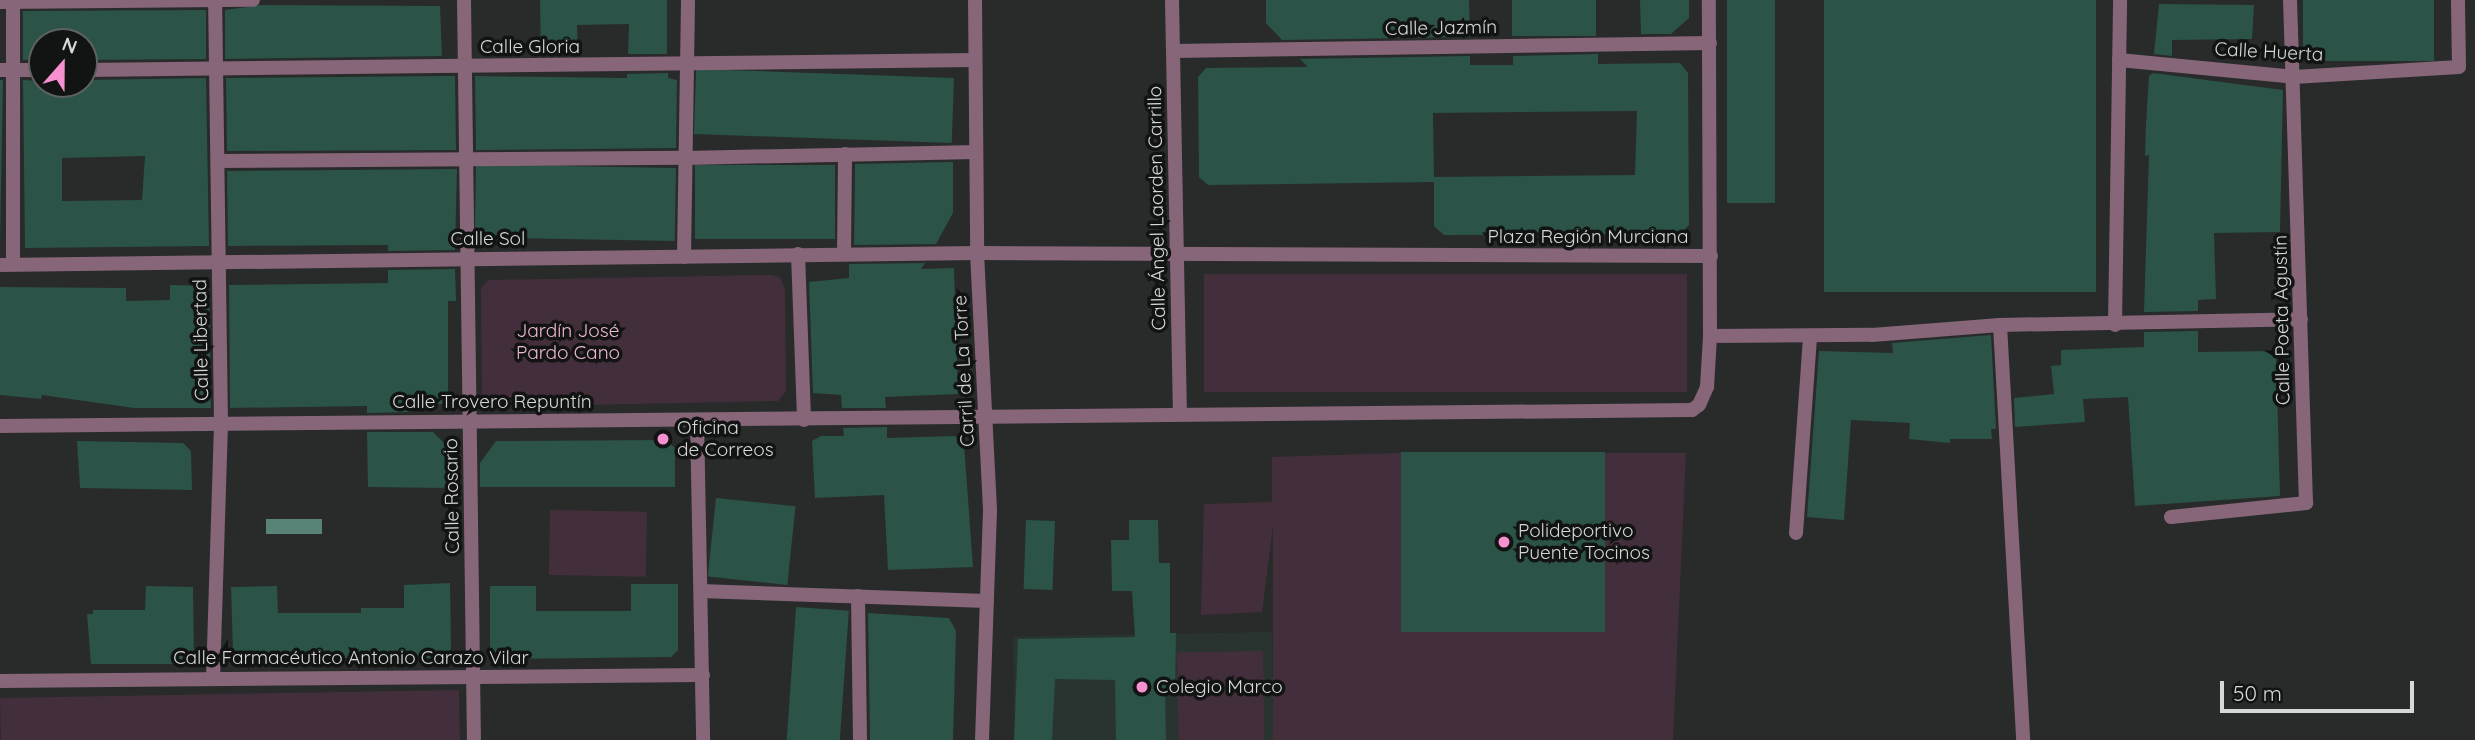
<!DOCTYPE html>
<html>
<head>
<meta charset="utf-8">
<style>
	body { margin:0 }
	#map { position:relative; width:2475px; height:740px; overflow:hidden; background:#282b2a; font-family:Quicksand,sans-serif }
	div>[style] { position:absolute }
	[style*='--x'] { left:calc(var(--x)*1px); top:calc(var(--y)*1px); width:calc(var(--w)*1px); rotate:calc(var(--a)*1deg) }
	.built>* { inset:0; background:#293431; transform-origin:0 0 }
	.green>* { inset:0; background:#432f3b; transform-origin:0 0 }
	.water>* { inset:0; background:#5a8377; transform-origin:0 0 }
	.building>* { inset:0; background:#2b5348; transform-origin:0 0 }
	.pedestrian>* { height:14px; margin:-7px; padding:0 7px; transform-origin:7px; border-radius:7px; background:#866678 }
	.minor>* { height:14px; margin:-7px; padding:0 7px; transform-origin:7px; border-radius:7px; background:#866678 }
	.dots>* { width:19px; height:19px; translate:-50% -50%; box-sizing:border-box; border:4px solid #121313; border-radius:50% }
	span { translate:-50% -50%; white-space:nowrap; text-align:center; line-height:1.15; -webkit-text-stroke:7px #121313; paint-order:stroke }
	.street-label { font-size:19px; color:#d6d9d8 }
	.park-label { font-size:19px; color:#f1b7d8 }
	.poi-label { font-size:19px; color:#d6d9d8 }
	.left { translate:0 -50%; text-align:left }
	.north { position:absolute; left:28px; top:28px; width:70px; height:70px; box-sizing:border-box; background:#121313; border:2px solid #606262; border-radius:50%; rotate:21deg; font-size:19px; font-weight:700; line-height:28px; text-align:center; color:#d6d9d8 }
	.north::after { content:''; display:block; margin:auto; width:24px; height:32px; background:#f790ce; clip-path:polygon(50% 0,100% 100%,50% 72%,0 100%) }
	.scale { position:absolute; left:2220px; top:681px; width:194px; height:32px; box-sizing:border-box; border:4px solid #d6d9d8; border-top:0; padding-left:9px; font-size:21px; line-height:24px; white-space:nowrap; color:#d6d9d8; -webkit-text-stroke:5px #121313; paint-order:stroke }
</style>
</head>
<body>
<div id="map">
	<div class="built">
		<i style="left:1272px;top:632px;width:108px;height:259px;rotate:89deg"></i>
	</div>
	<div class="green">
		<i style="left:1204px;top:274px;width:483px;height:118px"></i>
		<i style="clip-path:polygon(771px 275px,780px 277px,785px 290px,786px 391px,778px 401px,489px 407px,482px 401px,481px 288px,488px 280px)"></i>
		<i style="clip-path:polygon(1401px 453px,1686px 453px,1673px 740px,1273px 740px,1273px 526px,1262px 612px,1201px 615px,1204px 504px,1272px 502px,1272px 457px)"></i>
		<i style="left:550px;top:510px;width:97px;height:65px;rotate:1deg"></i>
		<i style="left:1263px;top:651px;width:89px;height:86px;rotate:89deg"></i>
		<i style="left:459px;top:690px;width:50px;height:459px;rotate:89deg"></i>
	</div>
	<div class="water">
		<i style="left:322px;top:519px;width:15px;height:56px;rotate:90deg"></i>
	</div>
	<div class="building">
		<i style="clip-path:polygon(540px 0,667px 0,667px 54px,628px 54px,629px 24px,577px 25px,578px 55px,541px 55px)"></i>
		<i style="clip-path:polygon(1266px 0,1469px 0,1470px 37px,1282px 40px,1266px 23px)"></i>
		<i style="left:1512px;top:0;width:84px;height:36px"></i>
		<i style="clip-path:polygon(1640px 0,1689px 0,1689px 18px,1671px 34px,1641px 34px)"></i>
		<i style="left:1727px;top:0;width:48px;height:203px"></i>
		<i style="left:1824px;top:0;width:272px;height:292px"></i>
		<i style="left:2303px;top:0;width:131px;height:61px"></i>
		<i style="clip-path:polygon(2159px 4px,2254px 5px,2252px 39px,2172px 40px,2172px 56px,2154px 54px)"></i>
		<i style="clip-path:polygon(261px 5px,440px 6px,442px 56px,225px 59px,225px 10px)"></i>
		<i style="clip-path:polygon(206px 10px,206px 59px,84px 60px,84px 42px,42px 42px,42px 60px,23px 60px,23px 11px)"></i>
		<i style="clip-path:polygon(evenodd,1598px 54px,1598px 64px,1680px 63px,1688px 73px,1689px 225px,1680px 234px,1444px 235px,1434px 226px,1434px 182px,1208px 185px,1199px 177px,1198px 77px,1206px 68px,1308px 67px,1300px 59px,1470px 56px,1470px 65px,1513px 65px,1513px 56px,1598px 54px,1637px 111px,1635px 175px,1434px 177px,1433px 113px,1637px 111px)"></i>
		<i style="clip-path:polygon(668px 73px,668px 78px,677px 80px,676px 148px,476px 150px,475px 76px,627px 78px,627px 74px)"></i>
		<i style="clip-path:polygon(2153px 73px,2283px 90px,2280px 232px,2214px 233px,2216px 299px,2198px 300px,2198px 311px,2144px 312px,2149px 155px,2145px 156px,2146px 124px,2149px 76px)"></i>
		<i style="clip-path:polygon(443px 76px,455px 76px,456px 150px,227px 151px,226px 78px)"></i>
		<i style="clip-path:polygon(evenodd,206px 78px,209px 246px,25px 248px,23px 80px,84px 84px,84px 80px,206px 78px,145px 156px,142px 200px,62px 201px,62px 158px,145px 156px)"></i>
		<i style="left:954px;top:78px;width:65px;height:258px;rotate:92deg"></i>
		<i style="clip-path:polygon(0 80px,3px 80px,0 243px)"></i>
		<i style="clip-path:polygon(953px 162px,953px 213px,936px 244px,854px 245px,855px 164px)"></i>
		<i style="left:835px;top:165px;width:74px;height:140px;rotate:90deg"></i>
		<i style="left:676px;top:168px;width:73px;height:200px;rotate:91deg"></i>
		<i style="clip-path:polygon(457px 169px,455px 250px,388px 251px,388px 245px,228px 246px,227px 171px)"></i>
		<i style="clip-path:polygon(925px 263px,921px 269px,954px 268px,958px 394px,885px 397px,886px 408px,842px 408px,841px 395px,813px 393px,809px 282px,849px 278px,849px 264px)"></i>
		<i style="clip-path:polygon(455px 269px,456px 301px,448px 301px,448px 404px,406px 405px,413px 412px,367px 413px,367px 406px,230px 408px,229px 285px,388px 283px,388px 270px)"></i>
		<i style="clip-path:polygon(170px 285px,209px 286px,211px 408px,134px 408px,42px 395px,41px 399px,0 395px,0 287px,126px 288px,126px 301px,170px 300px)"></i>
		<i style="clip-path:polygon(2198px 331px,2198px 352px,2276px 351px,2280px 496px,2135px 506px,2128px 397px,2083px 399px,2085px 422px,2015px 427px,2014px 398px,2054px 394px,2051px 366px,2061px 365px,2061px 350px,2144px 347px,2144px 332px)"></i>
		<i style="clip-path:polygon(1991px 335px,1996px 429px,1991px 429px,1992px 439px,1950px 439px,1950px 443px,1909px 439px,1910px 423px,1851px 420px,1844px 520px,1807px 517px,1819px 351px,1893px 353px,1892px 343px)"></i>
		<i style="clip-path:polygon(887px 427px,887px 438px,955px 436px,964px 444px,973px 567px,888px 570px,884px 495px,815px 498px,812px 441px,821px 436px,844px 436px,843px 428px)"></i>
		<i style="clip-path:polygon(367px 432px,433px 432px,449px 448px,450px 488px,368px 487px)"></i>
		<i style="clip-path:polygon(666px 440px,675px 448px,675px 487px,480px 487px,480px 463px,496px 441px)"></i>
		<i style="clip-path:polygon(77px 441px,183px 443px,191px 451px,192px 490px,80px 488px)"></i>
		<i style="left:1605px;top:452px;width:180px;height:204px;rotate:90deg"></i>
		<i style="left:716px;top:498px;width:80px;height:79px;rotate:6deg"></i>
		<i style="left:1026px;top:520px;width:29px;height:69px;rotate:2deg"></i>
		<i style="clip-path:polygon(1129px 520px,1158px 520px,1159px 563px,1170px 563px,1170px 633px,1176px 633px,1175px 691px,1165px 691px,1166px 740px,1116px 740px,1115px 680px,1055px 679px,1052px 740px,1014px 740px,1018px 639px,1135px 637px,1132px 591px,1112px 591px,1111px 540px,1129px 540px)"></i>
		<i style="clip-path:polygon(450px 583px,451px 649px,442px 658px,239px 658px,233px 653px,231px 587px,277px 586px,278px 613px,361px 613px,361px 608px,404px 608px,404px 585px)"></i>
		<i style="clip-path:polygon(631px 584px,678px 584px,678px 650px,671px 657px,501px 659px,490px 648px,490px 586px,536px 586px,536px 611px,631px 611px)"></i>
		<i style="clip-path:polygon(146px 586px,193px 587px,194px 656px,189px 664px,91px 664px,87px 614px,93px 614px,93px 610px,145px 610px)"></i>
		<i style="left:796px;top:607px;width:53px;height:133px;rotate:4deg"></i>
		<i style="clip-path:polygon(868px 613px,949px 618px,956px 631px,953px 740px,870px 740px)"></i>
	</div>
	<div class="pedestrian">
		<i style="--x:0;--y:2;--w:253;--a:-0.5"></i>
		<i style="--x:218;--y:161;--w:468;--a:-0.4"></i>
		<i style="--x:844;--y:254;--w:100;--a:-89.4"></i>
		<i style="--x:858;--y:596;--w:144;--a:89.2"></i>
	</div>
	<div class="minor">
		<i style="--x:13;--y:0;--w:264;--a:90"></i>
		<i style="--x:464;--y:0;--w:740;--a:89.23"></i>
		<i style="--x:975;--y:0;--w:253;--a:89.5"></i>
		<i style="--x:977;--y:253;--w:258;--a:87.1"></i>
		<i style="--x:990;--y:511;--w:229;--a:92"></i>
		<i style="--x:1172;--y:0;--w:414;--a:88.9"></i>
		<i style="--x:1173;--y:51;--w:537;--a:-0.85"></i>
		<i style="--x:2119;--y:60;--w:176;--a:5.5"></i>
		<i style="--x:2294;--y:77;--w:165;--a:-3.5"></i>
		<i style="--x:2459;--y:67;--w:67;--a:-90.9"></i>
		<i style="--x:0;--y:70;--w:42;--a:0"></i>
		<i style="--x:84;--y:70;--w:891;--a:-0.64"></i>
		<i style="--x:686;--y:158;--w:290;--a:-1.2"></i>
		<i style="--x:798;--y:254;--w:166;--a:87.9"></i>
		<i style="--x:684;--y:257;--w:257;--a:-89.1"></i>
		<i style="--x:0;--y:265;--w:977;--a:-0.7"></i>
		<i style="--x:977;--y:253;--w:734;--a:0.23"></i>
		<i style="--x:2000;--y:325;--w:416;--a:86.8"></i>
		<i style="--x:2115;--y:325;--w:325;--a:-89.1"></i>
		<i style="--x:1710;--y:336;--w:162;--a:-0.4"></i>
		<i style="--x:1872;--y:335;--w:128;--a:-4.5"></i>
		<i style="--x:2000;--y:325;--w:301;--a:-1.1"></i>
		<i style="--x:697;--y:420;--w:320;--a:88.9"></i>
		<i style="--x:0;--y:426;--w:1692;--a:-0.54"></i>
		<i style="--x:1692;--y:410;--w:9;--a:-36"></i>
		<i style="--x:1699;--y:405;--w:20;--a:-66"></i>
		<i style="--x:1707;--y:387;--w:51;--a:-86.6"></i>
		<i style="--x:1710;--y:336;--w:336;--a:-90.2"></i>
		<i style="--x:2171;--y:517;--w:136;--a:-5.9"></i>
		<i style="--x:2306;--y:503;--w:503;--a:-91.82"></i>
		<i style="--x:1796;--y:533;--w:197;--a:-85.9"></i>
		<i style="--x:701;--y:591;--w:286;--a:2"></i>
		<i style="--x:213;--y:679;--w:256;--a:-88.2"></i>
		<i style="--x:221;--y:423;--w:423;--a:-90.8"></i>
		<i style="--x:0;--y:681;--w:703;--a:-0.49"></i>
	</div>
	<div class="dots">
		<i style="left:663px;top:439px;background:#f790ce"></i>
		<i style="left:1504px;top:542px;background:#f790ce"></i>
		<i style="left:1142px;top:687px;background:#f790ce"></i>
	</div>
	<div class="street-label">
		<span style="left:1441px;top:28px;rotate:-1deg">Calle Jazmín</span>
		<span style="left:530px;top:47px">Calle Gloria</span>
		<span style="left:2269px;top:52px;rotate:3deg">Calle Huerta</span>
		<span style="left:1157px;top:208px;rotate:-91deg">Calle Ángel Laorden Carrillo</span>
		<span style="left:1588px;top:237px">Plaza Región Murciana</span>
		<span style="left:488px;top:239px">Calle Sol</span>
		<span style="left:2282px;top:320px;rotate:-91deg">Calle Poeta Agustín</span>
		<span style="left:201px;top:340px;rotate:-91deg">Calle Libertad</span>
		<span style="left:964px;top:371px;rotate:-93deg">Carril de La Torre</span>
		<span style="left:492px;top:402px">Calle Trovero Repuntín</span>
		<span style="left:452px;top:496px;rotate:-91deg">Calle Rosario</span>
		<span style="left:351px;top:658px">Calle Farmacéutico Antonio Carazo Vilar</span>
	</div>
	<div class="park-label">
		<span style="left:568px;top:342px">Jardín José<br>Pardo Cano</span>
	</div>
	<div class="poi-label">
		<span class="left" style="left:677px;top:439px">Oficina<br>de Correos</span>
		<span class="left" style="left:1518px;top:542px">Polideportivo<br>Puente Tocinos</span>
		<span class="left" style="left:1156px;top:687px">Colegio Marco</span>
	</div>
	<div class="north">N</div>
	<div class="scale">50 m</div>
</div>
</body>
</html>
